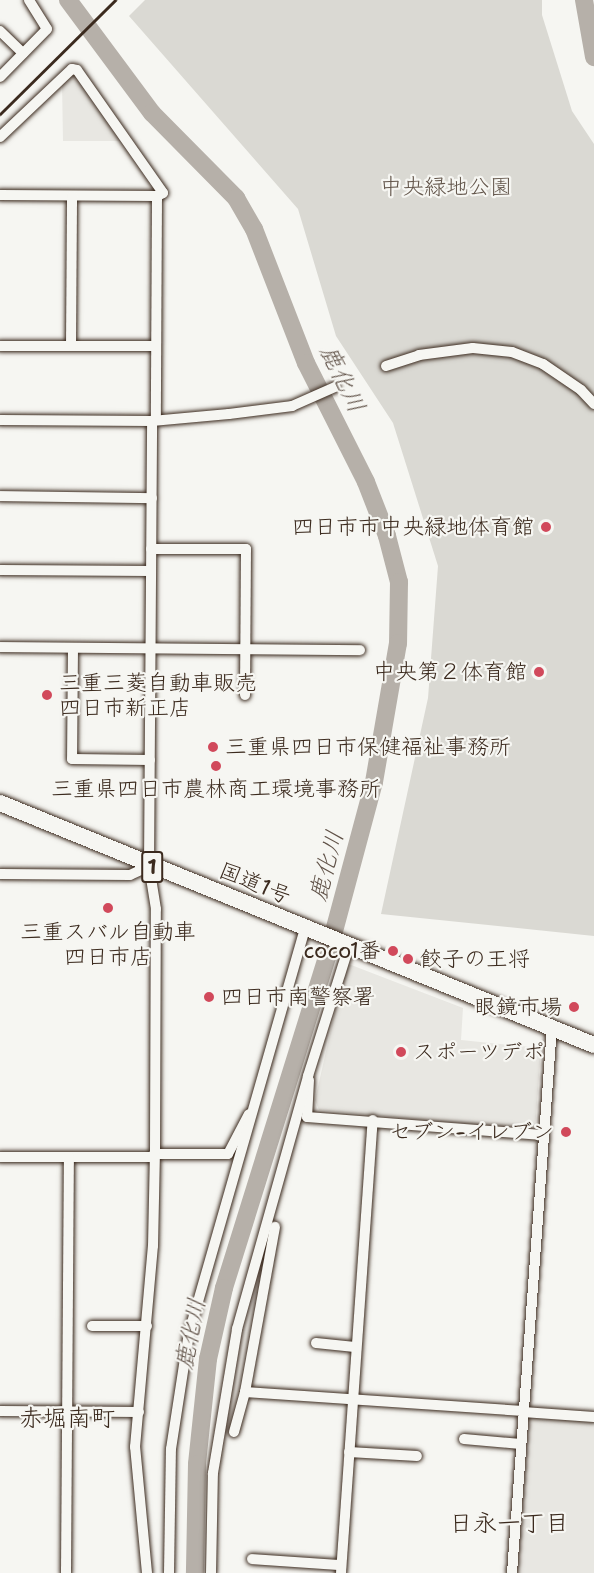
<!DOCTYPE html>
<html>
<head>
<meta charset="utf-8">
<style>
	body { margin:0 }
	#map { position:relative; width:594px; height:1573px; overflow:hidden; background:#f6f6f2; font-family:"Shantell Sans","Klee One",sans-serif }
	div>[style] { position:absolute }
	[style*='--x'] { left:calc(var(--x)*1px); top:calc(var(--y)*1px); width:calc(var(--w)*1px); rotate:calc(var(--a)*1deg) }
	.built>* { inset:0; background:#e8e7e2 }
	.green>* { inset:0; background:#dad9d3 }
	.river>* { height:18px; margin:-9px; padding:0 9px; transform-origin:9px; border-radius:9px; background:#b6b0a9 }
	.roads { filter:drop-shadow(0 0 2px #3b2a1e) drop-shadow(0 0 2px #3b2a1e) }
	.minor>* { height:10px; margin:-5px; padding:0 5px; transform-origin:5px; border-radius:5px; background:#f6f6f2 }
	.highway>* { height:16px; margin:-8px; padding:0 8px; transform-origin:8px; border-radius:8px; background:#f6f6f2 }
	.rail>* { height:3px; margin:-1.5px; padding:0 1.5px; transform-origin:1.5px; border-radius:1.5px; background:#3b2a1e }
	.dots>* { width:16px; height:16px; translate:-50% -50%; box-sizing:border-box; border:3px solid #f6f6f2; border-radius:50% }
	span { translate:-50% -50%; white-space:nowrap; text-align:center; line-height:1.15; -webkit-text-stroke:4.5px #f6f6f2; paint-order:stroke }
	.shield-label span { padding:2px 4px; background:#f6f6f2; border:2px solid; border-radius:4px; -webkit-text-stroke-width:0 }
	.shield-label { font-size:21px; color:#3b2a1e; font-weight:700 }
	.park-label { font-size:22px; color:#63564b }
	.poi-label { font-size:22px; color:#3b2a1e }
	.right { translate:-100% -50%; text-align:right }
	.left { translate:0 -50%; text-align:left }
	.street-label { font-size:22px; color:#3b2a1e }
	.water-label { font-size:24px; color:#605248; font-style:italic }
	.neighbourhood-label { font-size:24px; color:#3b2a1e }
</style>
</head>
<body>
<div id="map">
	<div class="built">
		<i style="clip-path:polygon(73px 74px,125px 141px,63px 141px,62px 83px)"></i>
		<i style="clip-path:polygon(346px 963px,463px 1008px,461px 1040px,541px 1048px,535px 1130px,319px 1110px,315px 1100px)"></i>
		<i style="clip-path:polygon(530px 1416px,594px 1420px,594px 1573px,517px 1573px)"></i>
	</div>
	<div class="green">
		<i style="clip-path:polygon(145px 0,542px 0,542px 15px,572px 111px,594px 144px,594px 936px,381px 914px,428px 698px,438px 566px,393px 423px,336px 336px,298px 209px,129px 16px)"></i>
	</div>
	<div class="river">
		<i style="--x:68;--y:0;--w:141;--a:53.4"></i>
		<i style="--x:152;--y:113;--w:120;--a:45.3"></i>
		<i style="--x:236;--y:198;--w:36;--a:60"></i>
		<i style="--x:254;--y:229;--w:144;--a:68.8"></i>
		<i style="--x:306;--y:363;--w:133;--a:63.2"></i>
		<i style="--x:366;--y:482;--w:58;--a:68.7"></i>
		<i style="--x:387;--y:536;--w:48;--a:75.4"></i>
		<i style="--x:399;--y:582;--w:61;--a:90.9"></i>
		<i style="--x:398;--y:643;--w:141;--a:99.8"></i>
		<i style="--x:374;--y:782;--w:178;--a:105"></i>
		<i style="--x:328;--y:954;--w:350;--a:107.3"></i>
		<i style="--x:224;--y:1288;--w:73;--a:102.7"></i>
		<i style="--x:208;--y:1359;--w:106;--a:96"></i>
		<i style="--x:197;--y:1464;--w:109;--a:91.1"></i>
		<i style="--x:584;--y:0;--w:58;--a:80"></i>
	</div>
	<div class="roads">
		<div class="minor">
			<i style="--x:0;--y:31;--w:32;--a:44"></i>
			<i style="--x:0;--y:77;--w:67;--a:-45.6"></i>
			<i style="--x:47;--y:29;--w:34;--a:-122"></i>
			<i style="--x:0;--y:137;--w:99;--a:-43.4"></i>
			<i style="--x:72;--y:69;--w:5;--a:11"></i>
			<i style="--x:77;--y:70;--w:150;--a:55"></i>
			<i style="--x:163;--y:193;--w:7;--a:153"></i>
			<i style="--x:0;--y:195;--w:157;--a:0.4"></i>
			<i style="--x:157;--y:196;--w:224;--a:90.3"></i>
			<i style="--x:0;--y:346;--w:156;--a:0"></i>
			<i style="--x:71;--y:346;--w:150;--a:-89.6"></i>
			<i style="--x:386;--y:366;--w:35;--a:-18"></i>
			<i style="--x:419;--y:355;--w:54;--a:-7.4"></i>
			<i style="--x:473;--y:348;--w:39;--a:6"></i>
			<i style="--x:512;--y:352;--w:33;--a:21"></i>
			<i style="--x:543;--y:364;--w:46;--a:34.4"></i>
			<i style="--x:581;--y:390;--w:19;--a:47"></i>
			<i style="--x:0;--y:420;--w:152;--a:0.4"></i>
			<i style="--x:152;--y:421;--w:77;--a:-5.2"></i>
			<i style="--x:229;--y:414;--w:64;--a:-7.2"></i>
			<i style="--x:292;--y:406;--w:47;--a:-23.8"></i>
			<i style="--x:0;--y:496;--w:152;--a:0.8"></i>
			<i style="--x:151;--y:549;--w:95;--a:0"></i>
			<i style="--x:246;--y:549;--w:146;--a:90.4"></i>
			<i style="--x:0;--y:570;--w:151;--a:0.4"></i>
			<i style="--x:0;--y:647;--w:360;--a:0.5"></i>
			<i style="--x:73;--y:648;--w:111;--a:90.5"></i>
			<i style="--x:72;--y:759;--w:78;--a:0.7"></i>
			<i style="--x:0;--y:874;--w:130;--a:0.4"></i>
			<i style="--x:130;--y:875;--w:21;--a:-25"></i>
			<i style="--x:309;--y:1080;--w:37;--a:93"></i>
			<i style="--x:307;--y:1117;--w:236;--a:4.4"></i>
			<i style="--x:154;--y:1154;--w:74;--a:0"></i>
			<i style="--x:228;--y:1154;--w:45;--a:-62.3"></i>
			<i style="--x:0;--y:1157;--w:154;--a:0"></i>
			<i style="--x:92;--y:1326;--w:55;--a:0"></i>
			<i style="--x:316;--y:1343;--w:39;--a:6"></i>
			<i style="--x:245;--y:1392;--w:279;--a:3.9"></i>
			<i style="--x:0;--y:1411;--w:139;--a:0.4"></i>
			<i style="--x:523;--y:1412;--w:71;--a:4"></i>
			<i style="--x:234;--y:1432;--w:41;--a:-74.6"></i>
			<i style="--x:245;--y:1392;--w:168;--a:-79.7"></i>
			<i style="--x:464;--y:1439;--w:57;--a:5"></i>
			<i style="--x:349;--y:1452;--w:68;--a:3.4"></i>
			<i style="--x:252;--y:1559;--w:89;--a:3.9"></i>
			<i style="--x:66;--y:1573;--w:416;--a:-89.6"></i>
			<i style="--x:147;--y:1573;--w:127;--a:-95.4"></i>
			<i style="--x:135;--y:1447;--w:202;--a:-84.9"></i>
			<i style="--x:153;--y:1246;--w:94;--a:-88.8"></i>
			<i style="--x:155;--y:1152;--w:243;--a:-89.8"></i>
			<i style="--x:156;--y:909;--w:44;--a:-99.2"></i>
			<i style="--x:149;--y:866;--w:445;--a:-89.6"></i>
			<i style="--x:169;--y:1573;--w:124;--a:-89.1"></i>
			<i style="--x:171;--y:1449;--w:117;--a:-81.2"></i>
			<i style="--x:189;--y:1333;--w:421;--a:-74"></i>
			<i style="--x:211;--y:1573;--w:100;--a:-88.9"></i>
			<i style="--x:213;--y:1473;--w:146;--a:-80.5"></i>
			<i style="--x:237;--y:1329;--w:263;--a:-74.3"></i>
			<i style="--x:308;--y:1076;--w:139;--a:-72.5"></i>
			<i style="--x:341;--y:1573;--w:454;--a:-86"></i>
			<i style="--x:512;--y:1573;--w:547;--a:-85.81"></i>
		</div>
		<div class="highway">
			<i style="--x:0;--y:803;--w:641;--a:22.17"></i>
		</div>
	</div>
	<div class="rail">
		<i style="--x:0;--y:114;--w:162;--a:-44.7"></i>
	</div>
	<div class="dots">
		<i style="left:546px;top:527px;background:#d1495b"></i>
		<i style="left:539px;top:672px;background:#d1495b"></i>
		<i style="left:47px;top:695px;background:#d1495b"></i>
		<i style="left:213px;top:747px;background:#d1495b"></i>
		<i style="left:216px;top:766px;background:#d1495b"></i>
		<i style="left:108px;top:908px;background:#d1495b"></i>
		<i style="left:393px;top:951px;background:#d1495b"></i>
		<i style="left:408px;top:959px;background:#d1495b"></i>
		<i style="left:209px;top:997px;background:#d1495b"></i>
		<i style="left:574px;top:1007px;background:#d1495b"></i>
		<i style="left:401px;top:1052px;background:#d1495b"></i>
		<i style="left:566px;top:1132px;background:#d1495b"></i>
	</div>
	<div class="shield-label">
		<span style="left:152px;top:867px">1</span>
	</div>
	<div class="park-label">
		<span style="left:446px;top:187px">中央緑地公園</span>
	</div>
	<div class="poi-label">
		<span class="right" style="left:534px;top:527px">四日市市中央緑地体育館</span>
		<span class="right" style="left:527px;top:672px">中央第２体育館</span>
		<span class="left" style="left:59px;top:695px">三重三菱自動車販売<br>四日市新正店</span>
		<span class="left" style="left:225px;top:747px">三重県四日市保健福祉事務所</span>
		<span style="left:216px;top:789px">三重県四日市農林商工環境事務所</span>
		<span style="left:108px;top:944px">三重スバル自動車<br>四日市店</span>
		<span class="right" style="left:381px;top:951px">coco1番</span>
		<span class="left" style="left:420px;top:959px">餃子の王将</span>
		<span class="left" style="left:221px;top:997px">四日市南警察署</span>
		<span class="right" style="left:562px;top:1007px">眼鏡市場</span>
		<span class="left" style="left:413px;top:1052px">スポーツデポ</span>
		<span class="right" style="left:554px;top:1132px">セブン-イレブン</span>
	</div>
	<div class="street-label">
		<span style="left:255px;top:883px;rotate:22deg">国道1号</span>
	</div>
	<div class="water-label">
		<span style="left:342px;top:379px;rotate:64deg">鹿化川</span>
		<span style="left:327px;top:866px;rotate:-75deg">鹿化川</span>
		<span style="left:191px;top:1334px;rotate:-79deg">鹿化川</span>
	</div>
	<div class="neighbourhood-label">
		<span style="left:67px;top:1419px">赤堀南町</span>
		<span style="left:509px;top:1524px">日永一丁目</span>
	</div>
</div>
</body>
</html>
